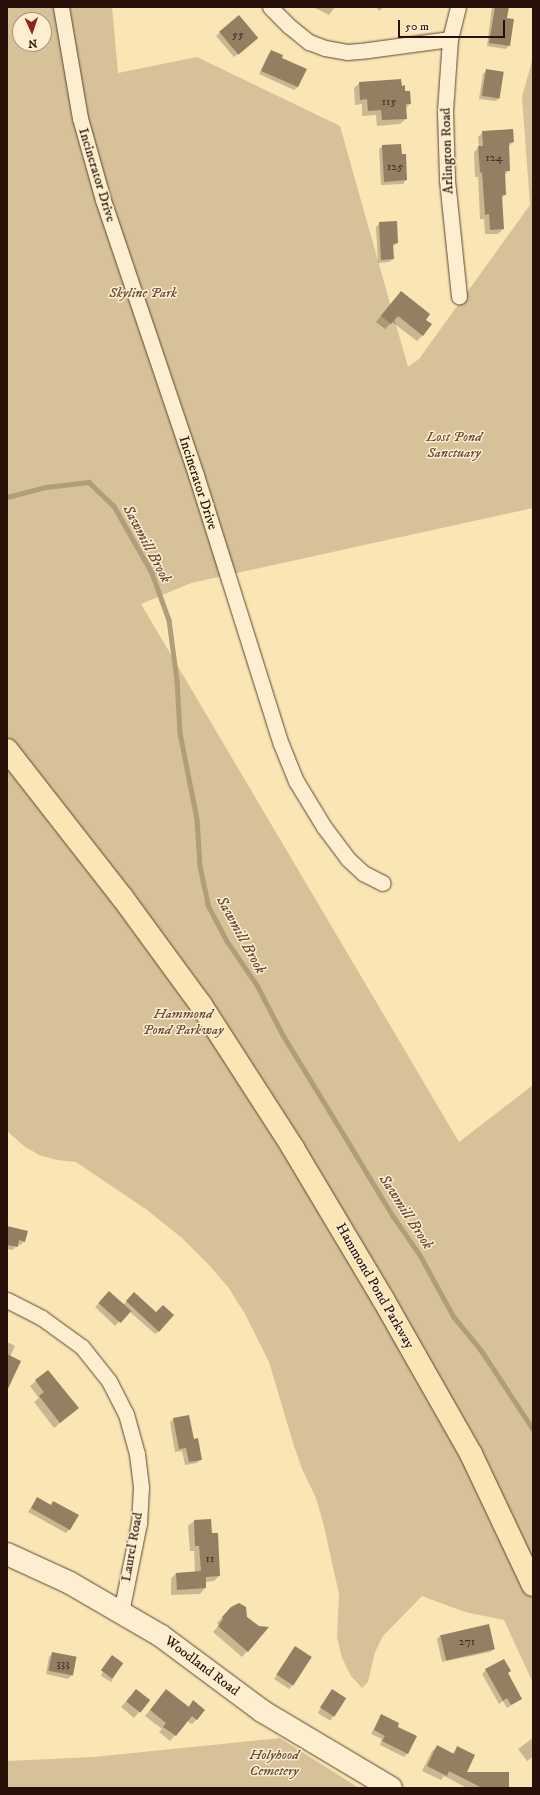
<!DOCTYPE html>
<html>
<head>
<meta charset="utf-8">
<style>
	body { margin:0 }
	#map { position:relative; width:540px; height:1795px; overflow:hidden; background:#fae5b5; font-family:"IM FELL DW Pica",serif }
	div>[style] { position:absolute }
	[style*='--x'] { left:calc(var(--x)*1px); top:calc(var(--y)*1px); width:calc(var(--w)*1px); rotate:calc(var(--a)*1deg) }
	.green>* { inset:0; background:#d6c198 }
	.shadow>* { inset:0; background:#0003; transform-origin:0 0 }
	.stream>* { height:4.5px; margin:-2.25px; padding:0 2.25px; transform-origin:2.25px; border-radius:2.25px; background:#b29d7a }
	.building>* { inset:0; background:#957f62; transform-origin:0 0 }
	.roads { filter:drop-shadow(0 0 1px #5c4533) drop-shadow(0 0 1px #5c4533) }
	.street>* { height:15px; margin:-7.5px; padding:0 7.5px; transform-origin:7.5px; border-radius:7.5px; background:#fceecf }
	.secondary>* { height:22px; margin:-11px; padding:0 11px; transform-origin:11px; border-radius:11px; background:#fceecf }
	.primary>* { height:22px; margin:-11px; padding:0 11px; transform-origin:11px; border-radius:11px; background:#fae5b5 }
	span { translate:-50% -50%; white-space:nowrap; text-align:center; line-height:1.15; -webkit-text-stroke:3px #fceecf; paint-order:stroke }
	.number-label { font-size:12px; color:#422c1e }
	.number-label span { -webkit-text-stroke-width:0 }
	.street-label { font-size:14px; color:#271008 }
	.park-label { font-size:14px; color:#644e3a; font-style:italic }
	.water-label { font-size:15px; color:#664f3b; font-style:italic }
	.frame { position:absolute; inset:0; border:8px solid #271008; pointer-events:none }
	.north { position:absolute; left:12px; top:12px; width:40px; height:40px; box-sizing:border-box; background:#fceecf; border:1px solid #a7957f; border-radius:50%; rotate:177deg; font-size:11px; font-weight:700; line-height:16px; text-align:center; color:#271008 }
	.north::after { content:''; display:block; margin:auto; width:14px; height:18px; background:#8f2418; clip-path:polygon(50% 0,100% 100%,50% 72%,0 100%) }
	.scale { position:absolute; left:398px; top:20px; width:107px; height:18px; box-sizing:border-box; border:2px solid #271008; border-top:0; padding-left:5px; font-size:12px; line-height:14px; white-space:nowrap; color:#271008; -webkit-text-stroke:3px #fceecf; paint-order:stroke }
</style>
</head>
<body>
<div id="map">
	<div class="green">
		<i style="clip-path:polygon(evenodd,7px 7px,112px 7px,118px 73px,197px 57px,340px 126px,408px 367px,419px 359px,530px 205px,522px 97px,533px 57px,533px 508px,191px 583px,141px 604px,459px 1142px,533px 1085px,533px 1683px,504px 1620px,465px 1612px,422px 1596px,383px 1636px,375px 1652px,368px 1682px,362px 1688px,351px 1676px,342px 1658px,337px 1637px,339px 1594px,323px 1522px,316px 1498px,302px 1469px,294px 1446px,269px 1362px,245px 1314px,228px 1287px,209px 1265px,182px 1238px,147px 1210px,76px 1162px,57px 1160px,39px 1155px,24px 1146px,7px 1131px,7px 7px,20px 20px,44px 20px,44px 44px,20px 44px,20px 20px)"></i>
		<i style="clip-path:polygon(280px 1738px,359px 1788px,7px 1788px,7px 1761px,94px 1757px)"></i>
	</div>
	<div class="shadow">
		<i style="clip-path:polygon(313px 7px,335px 7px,329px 15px)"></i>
		<i style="clip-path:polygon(376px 7px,384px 7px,379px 11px)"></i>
		<i style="clip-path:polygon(492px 7px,508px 7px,506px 19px,509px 45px,506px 49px,487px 46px)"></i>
		<i style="clip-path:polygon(238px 16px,253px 41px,234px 57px,216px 36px)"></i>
		<i style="clip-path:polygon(271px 51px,281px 59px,305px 70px,298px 87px,294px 90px,259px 74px,268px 55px)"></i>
		<i style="clip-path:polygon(487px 70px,499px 98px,496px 101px,479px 99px,483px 74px)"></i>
		<i style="clip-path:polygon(360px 83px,401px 87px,410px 104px,405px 109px,406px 119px,400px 124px,377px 126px,376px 115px,362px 116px,362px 104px,355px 105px,354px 88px)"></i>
		<i style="clip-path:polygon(483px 132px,513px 142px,508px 147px,509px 170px,504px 176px,505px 195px,501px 199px,503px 229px,498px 234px,485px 234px,484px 219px,480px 219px,478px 177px,475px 177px,474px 152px,479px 147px,478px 137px)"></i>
		<i style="clip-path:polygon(383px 146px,406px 180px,403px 184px,381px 185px,379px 149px)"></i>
		<i style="clip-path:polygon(380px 223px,397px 243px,392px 247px,393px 259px,389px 262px,378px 263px,376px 227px)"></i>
		<i style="clip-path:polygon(395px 298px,423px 335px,417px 341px,392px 322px,385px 329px,376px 322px)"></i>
		<i style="clip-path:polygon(7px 1227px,24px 1241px,21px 1245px,17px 1244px,13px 1250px,7px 1249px)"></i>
		<i style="clip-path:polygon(109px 1293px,123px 1305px,134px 1294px,159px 1331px,155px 1334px,129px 1311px,115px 1326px,95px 1307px)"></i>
		<i style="clip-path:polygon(7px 1342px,15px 1346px,10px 1357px,7px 1382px)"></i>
		<i style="clip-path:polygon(48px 1371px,78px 1408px,54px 1428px,34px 1402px,39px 1398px,30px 1386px)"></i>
		<i style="clip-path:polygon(174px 1419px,193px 1440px,201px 1459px,197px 1463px,185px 1465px,182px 1451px,175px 1452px,170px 1422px)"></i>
		<i style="clip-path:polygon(37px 1499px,50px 1506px,53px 1503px,70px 1529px,66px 1533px,28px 1512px)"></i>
		<i style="clip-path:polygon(210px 1520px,211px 1534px,219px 1576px,214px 1581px,205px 1582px,205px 1588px,200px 1594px,171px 1595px,171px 1579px,176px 1573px,195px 1572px,194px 1551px,190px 1551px,188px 1526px,194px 1521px)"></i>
		<i style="clip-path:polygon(226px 1613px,247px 1617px,259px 1627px,267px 1628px,242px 1657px,213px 1632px,219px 1625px,217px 1623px)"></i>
		<i style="clip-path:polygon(441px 1635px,494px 1649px,490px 1652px,442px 1662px,437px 1639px)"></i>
		<i style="clip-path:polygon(295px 1648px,293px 1685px,289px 1689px,274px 1679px)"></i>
		<i style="clip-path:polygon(53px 1653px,72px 1675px,68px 1679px,46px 1674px,49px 1657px)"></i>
		<i style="left:112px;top:1657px;width:12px;height:22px;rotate:31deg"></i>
		<i style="clip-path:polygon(486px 1670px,507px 1673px,521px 1699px,507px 1708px,503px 1701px,499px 1704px,482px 1674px)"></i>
		<i style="clip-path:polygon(136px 1690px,139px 1712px,134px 1718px,121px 1707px)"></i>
		<i style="left:332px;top:1690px;width:15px;height:27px;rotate:32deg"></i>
		<i style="clip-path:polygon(162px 1696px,188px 1707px,194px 1702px,197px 1719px,192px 1724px,187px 1721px,170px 1741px,159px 1732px,162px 1729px,145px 1716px)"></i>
		<i style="clip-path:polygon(381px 1715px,396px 1727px,408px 1753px,404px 1757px,380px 1745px,382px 1739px,371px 1734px)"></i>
		<i style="clip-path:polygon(533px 1738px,533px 1757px,527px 1761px,518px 1749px)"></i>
		<i style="clip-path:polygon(437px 1747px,452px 1754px,457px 1748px,466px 1773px,508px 1786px,506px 1788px,467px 1788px,444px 1776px,441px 1780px,422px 1771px,432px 1751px)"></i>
	</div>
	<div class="stream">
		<i style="--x:7;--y:497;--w:40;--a:-14.4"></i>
		<i style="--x:46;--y:487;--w:43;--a:-6.6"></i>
		<i style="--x:89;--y:482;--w:35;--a:44"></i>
		<i style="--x:114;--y:506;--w:77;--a:60.4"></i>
		<i style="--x:152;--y:573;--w:50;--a:70.1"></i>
		<i style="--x:169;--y:620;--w:61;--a:82.4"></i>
		<i style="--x:177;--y:680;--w:53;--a:86.8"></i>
		<i style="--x:180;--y:733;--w:88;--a:78.8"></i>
		<i style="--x:197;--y:819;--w:47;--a:86.3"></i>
		<i style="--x:200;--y:866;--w:40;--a:78"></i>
		<i style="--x:208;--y:905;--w:41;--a:62.2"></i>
		<i style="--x:227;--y:941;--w:53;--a:55.7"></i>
		<i style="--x:257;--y:985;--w:56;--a:62.5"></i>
		<i style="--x:283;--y:1035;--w:123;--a:58.6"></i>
		<i style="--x:347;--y:1140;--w:89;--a:58.8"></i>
		<i style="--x:393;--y:1216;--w:47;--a:55.3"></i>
		<i style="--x:420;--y:1255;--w:71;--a:61.3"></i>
		<i style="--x:454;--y:1317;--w:43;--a:50.7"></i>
		<i style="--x:481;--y:1350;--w:95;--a:56.6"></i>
	</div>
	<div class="building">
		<i style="clip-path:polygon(495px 7px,509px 7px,507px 18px,514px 19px,510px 46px,489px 43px)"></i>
		<i style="left:239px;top:15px;width:30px;height:26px;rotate:50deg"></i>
		<i style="clip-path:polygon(271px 50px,283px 55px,282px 58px,307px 69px,298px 87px,261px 71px)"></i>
		<i style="left:486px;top:69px;width:18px;height:27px;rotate:9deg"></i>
		<i style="clip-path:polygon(401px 79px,402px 86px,405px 85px,405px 91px,410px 91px,411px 104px,406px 104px,407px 119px,382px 120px,381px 110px,368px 111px,367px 99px,360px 100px,359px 82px)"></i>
		<i style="clip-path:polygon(513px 129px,514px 142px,509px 143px,510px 171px,505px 171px,506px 195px,502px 195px,504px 229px,490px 230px,489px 214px,485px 215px,482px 172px,480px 173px,478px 146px,483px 146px,482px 131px)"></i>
		<i style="clip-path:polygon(401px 144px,402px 154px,406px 154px,407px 180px,384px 182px,382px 145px)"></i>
		<i style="clip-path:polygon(397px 221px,398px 243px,393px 244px,394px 259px,381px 260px,379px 222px)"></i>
		<i style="clip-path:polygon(401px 291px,430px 314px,426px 320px,432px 324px,423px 336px,398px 316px,391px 324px,381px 316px)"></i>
		<i style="clip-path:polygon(7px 1226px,28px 1231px,25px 1242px,19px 1240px,18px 1247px,7px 1245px)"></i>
		<i style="left:109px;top:1291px;width:30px;height:16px;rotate:42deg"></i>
		<i style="clip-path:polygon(134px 1292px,156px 1312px,163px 1305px,174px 1315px,159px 1332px,126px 1301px)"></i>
		<i style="clip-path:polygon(7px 1354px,21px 1361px,7px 1391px)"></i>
		<i style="clip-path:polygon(48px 1370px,79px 1408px,60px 1423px,39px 1396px,44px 1392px,35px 1380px)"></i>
		<i style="clip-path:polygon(189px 1415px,194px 1439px,198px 1438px,202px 1460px,189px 1462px,186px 1448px,179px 1449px,173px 1418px)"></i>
		<i style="clip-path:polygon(37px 1497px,51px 1505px,53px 1501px,79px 1515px,70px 1530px,31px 1508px)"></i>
		<i style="clip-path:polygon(211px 1519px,212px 1533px,218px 1533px,220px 1576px,206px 1577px,206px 1588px,177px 1590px,176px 1573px,201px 1571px,199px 1546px,195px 1546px,194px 1520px)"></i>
		<i style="clip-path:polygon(239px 1603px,246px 1607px,247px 1617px,259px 1626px,269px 1627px,248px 1652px,218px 1626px,223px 1619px,222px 1617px,231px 1607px)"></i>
		<i style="left:489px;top:1624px;width:26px;height:50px;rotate:77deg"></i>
		<i style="left:295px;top:1646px;width:20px;height:34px;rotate:33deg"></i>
		<i style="left:52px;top:1652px;width:25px;height:19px;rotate:11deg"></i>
		<i style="left:112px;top:1655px;width:14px;height:19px;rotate:36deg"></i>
		<i style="clip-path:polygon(504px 1659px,511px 1671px,508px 1673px,522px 1699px,511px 1705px,507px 1698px,503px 1701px,485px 1669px)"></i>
		<i style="left:136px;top:1689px;width:18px;height:16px;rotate:38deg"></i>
		<i style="clip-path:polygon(166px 1689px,189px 1707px,193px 1700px,205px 1710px,197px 1720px,192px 1716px,176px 1736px,163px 1727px,166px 1723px,150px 1710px)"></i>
		<i style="left:332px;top:1689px;width:17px;height:22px;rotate:33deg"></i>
		<i style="clip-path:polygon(381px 1714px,399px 1723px,398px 1727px,417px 1736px,408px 1754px,382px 1741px,385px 1736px,374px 1730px)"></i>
		<i style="clip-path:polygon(437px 1745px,454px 1754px,457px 1746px,475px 1755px,467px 1772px,509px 1772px,509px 1787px,482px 1788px,449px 1771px,447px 1776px,427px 1766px)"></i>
	</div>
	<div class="roads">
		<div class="street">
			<i style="--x:61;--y:7;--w:113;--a:80.3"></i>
			<i style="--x:80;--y:118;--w:85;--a:74.3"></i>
			<i style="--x:103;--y:200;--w:290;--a:71.3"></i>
			<i style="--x:196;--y:475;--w:282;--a:72.5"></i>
			<i style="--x:281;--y:744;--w:40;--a:68"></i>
			<i style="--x:296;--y:781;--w:54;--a:58.7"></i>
			<i style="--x:324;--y:827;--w:40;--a:53"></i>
			<i style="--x:348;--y:859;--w:21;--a:43"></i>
			<i style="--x:363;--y:873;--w:22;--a:27"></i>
			<i style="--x:270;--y:7;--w:27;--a:45"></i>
			<i style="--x:289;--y:26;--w:26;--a:39"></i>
			<i style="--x:309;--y:42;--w:17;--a:21"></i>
			<i style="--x:325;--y:48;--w:22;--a:10"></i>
			<i style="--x:347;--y:52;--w:21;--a:-5"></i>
			<i style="--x:368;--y:50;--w:83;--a:-7.6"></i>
			<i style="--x:458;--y:7;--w:33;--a:104"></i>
			<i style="--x:450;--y:39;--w:72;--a:94"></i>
			<i style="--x:445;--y:111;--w:69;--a:88.3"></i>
			<i style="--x:447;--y:180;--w:117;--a:84.1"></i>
			<i style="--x:7;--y:1300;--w:39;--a:27"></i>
			<i style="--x:42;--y:1318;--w:49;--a:35.9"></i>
			<i style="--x:82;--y:1347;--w:43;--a:51.5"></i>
			<i style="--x:109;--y:1381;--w:37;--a:63"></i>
			<i style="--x:126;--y:1414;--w:41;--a:74.6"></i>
			<i style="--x:137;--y:1454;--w:33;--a:83"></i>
			<i style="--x:141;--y:1487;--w:36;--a:93"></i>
			<i style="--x:139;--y:1523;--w:91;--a:101.4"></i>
		</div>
		<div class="secondary">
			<i style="--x:7;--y:1554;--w:69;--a:24.7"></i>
			<i style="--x:70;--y:1583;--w:105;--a:30.2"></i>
			<i style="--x:161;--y:1636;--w:126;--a:36.6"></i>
			<i style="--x:262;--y:1711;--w:150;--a:30.8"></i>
		</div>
		<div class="primary">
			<i style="--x:7;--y:750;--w:187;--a:52"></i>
			<i style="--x:122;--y:897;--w:134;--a:53.8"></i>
			<i style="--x:201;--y:1005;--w:170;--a:57.2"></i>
			<i style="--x:293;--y:1148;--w:176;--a:59.2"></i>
			<i style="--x:383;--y:1299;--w:178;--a:60.4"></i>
			<i style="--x:471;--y:1454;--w:145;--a:64.7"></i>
		</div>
	</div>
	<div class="number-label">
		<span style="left:238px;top:35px">55</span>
		<span style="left:389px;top:102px">115</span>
		<span style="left:494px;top:158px">124</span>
		<span style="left:395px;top:167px">125</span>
		<span style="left:210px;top:1559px">11</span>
		<span style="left:467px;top:1642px">271</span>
		<span style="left:63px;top:1664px">333</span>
	</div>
	<div class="street-label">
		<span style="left:447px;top:151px;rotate:-92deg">Arlington Road</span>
		<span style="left:97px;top:175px;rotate:73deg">Incinerator Drive</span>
		<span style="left:198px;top:483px;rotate:72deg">Incinerator Drive</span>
		<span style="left:375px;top:1286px;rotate:60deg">Hammond Pond Parkway</span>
		<span style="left:132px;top:1547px;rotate:-80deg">Laurel Road</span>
		<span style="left:202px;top:1666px;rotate:37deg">Woodland Road</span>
	</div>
	<div class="park-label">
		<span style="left:143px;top:293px">Skyline Park</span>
		<span style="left:454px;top:445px">Lost Pond<br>Sanctuary</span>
		<span style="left:183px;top:1022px">Hammond<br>Pond Parkway</span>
		<span style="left:274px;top:1763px">Holyhood<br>Cemetery</span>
	</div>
	<div class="water-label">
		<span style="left:147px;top:544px;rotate:62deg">Sawmill Brook</span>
		<span style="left:241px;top:935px;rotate:61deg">Sawmill Brook</span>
		<span style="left:406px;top:1212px;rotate:57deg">Sawmill Brook</span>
	</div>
	<div class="frame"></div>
	<div class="north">N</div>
	<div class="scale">50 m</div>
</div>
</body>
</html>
